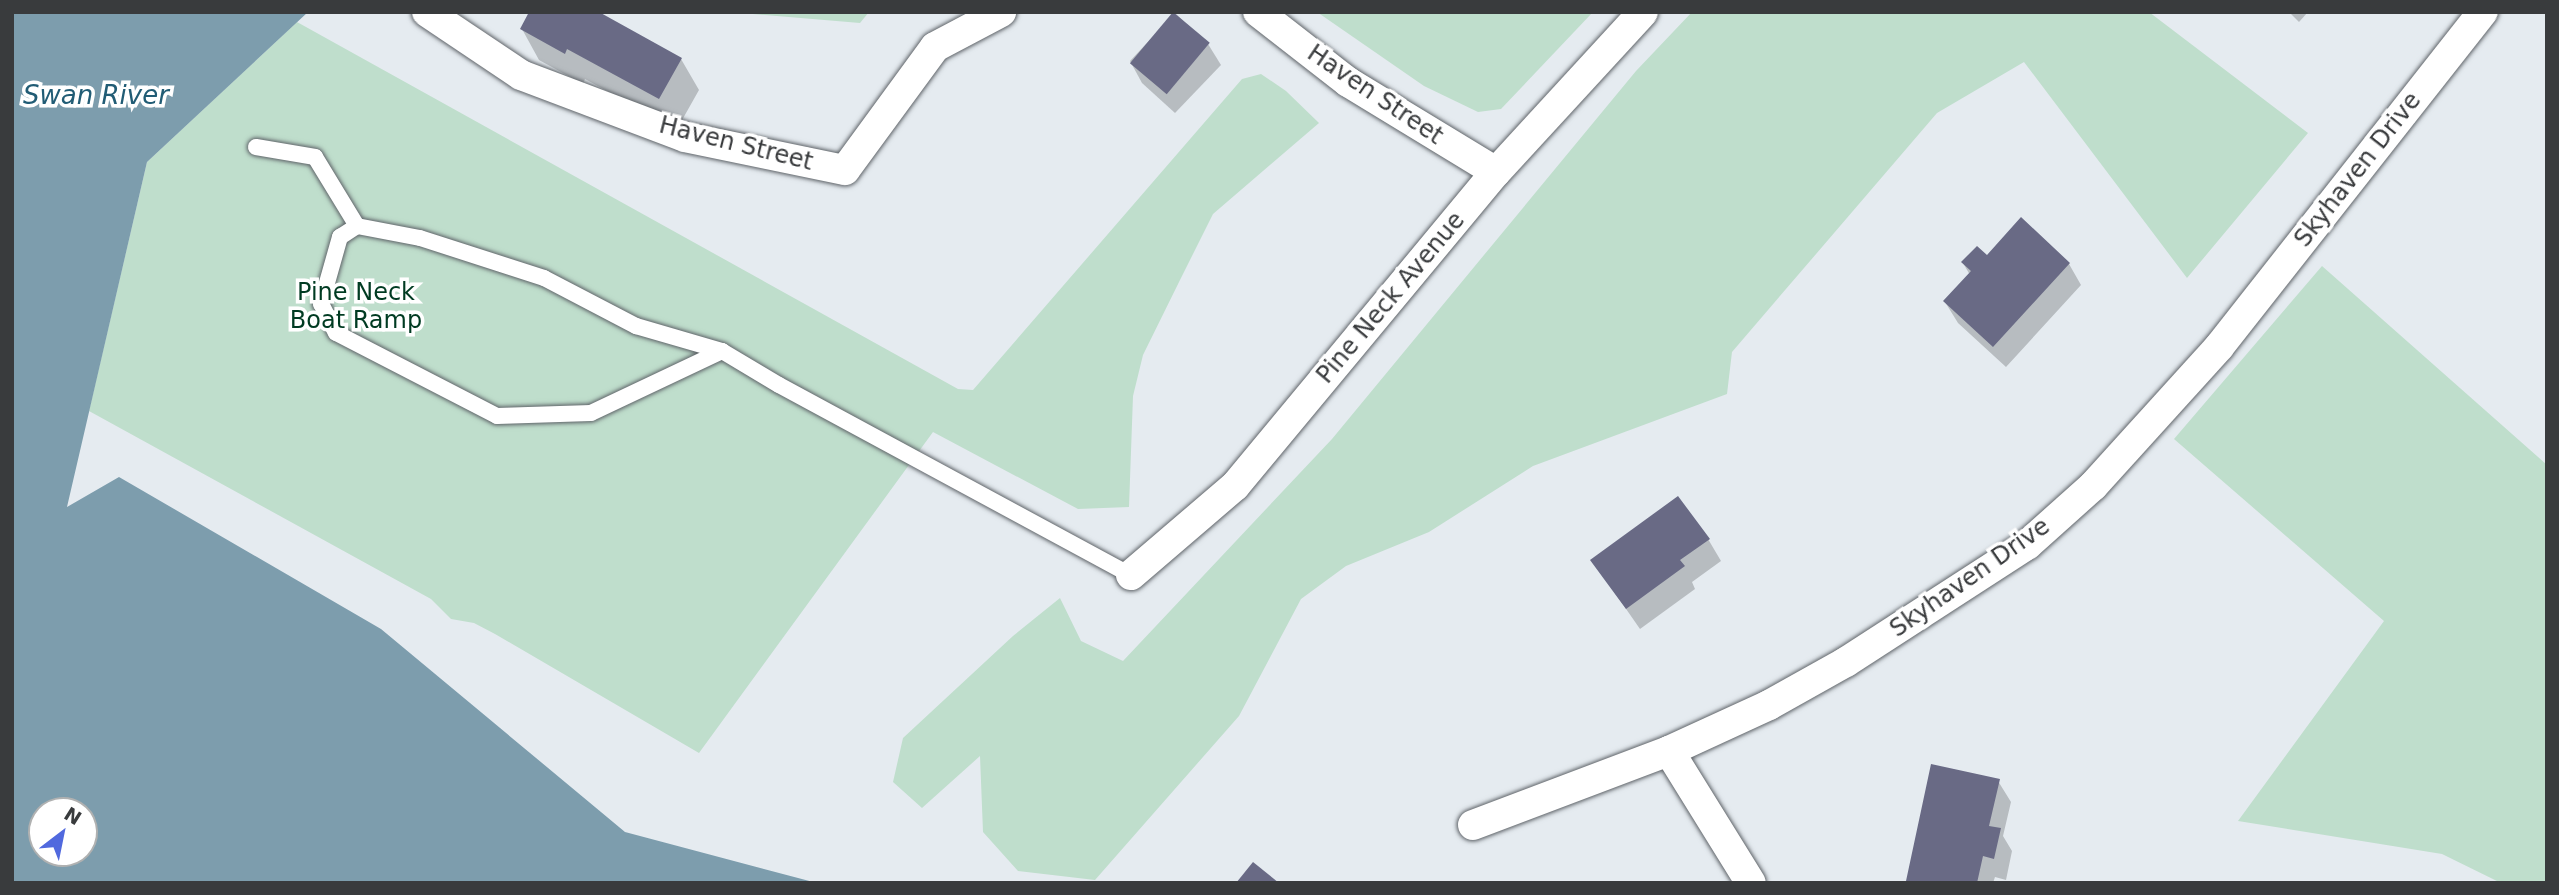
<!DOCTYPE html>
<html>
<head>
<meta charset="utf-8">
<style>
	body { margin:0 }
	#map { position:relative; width:2559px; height:895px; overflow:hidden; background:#e5ebf0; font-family:"DejaVu Sans",sans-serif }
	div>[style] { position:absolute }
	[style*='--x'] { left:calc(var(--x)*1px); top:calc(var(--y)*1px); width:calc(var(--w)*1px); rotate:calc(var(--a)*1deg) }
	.green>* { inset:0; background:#bfdecc }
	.water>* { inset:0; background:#7d9dad }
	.shadow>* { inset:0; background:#0003 }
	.building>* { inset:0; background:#696a85; transform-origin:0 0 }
	.roads { filter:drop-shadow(0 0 2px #5f6469) drop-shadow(0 0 2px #5f6469) }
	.lane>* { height:16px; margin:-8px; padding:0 8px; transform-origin:8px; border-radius:8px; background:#fff }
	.street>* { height:30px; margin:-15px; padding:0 15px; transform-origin:15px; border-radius:15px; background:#fff }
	span { translate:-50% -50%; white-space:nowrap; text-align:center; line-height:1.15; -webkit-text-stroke:7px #fff; paint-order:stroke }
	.street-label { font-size:24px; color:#393b3d }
	.park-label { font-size:24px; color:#003b22 }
	.water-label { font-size:26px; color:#215c75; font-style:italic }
	.frame { position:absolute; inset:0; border:14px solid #393b3d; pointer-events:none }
	.north { position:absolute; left:28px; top:797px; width:70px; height:70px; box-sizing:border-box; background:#fff; border:2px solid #b0b1b1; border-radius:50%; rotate:32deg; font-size:19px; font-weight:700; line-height:28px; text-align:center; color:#393b3d }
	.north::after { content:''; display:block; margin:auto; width:24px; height:32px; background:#5169de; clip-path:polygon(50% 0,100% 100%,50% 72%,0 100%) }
</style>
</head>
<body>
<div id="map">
	<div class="green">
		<i style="clip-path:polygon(730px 12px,869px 12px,860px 23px)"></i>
		<i style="clip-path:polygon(1317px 12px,1593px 12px,1501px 109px,1478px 112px,1424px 86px)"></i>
		<i style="clip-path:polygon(1692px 12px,2149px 12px,2308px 133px,2187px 278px,2024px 62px,1937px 113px,1732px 352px,1727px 394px,1533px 466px,1429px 532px,1346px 566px,1301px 599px,1239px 716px,1095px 880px,1018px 871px,983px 832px,980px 756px,922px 808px,893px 782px,903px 738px,1013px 636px,1060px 598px,1081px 641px,1123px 661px,1332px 439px,1636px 71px)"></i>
		<i style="clip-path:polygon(297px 22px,958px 389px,973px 390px,1242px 79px,1261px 74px,1286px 91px,1319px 123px,1213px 214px,1180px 280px,1143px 355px,1133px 396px,1129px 507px,1078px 509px,933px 432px,699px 753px,495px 634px,474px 623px,451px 619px,431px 599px,89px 411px,147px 162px)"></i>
		<i style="clip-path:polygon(2322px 266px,2547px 465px,2547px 883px,2501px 883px,2442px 854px,2238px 821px,2384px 621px,2174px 439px)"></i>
	</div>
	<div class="water">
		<i style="clip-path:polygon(evenodd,12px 12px,308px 12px,147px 162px,67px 507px,119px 477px,381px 629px,625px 832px,817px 883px,12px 883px,12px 12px,42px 811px,84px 811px,84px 853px,42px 853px,42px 811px)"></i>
	</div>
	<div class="shadow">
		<i style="clip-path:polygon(2289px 12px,2308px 12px,2299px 22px)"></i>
		<i style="clip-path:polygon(1175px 13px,1208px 44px,1221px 65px,1175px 113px,1142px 83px,1130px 61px)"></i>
		<i style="clip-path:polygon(522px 29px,681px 59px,699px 90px,677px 129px,585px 79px,583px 84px,539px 60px)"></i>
		<i style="clip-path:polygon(1987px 257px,2069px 264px,2081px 285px,2006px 367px,1958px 323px,1945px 302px,1970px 275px,1963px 263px)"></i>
		<i style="clip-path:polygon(1708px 539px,1721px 561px,1692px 582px,1695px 589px,1640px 629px,1592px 560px)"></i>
		<i style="clip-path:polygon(1998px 781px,2011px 802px,2003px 836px,2012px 851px,2006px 880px,1995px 877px,1993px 883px,1909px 883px,1908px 880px)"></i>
	</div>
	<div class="building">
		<i style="clip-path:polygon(529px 12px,599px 12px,682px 58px,659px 99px,567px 49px,565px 54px,520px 29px)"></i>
		<i style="left:1173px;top:12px;width:48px;height:67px;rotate:40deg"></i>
		<i style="clip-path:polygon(2021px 217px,2070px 263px,1993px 347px,1943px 301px,1971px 271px,1961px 262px,1977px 246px,1987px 255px)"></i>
		<i style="clip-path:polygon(1678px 496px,1710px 539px,1680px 560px,1685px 566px,1626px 609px,1590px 560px)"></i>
		<i style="clip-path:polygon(1931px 764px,2000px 779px,1989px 826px,2001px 828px,1994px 859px,1983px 856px,1977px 883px,1906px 881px)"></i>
		<i style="clip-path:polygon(1253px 862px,1279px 883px,1236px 883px)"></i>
	</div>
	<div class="roads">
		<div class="lane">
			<i style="--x:256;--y:147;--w:60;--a:9.6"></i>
			<i style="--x:315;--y:157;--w:81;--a:58.7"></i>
			<i style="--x:722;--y:351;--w:145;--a:154.7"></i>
			<i style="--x:591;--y:413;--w:94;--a:178.2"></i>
			<i style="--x:497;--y:416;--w:181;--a:-152.7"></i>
			<i style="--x:336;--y:333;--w:33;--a:-117"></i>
			<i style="--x:321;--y:304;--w:70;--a:-74.2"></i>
			<i style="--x:340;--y:237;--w:20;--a:-33"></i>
			<i style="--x:357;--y:226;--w:64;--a:10.8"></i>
			<i style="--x:420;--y:238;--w:130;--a:17.9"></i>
			<i style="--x:544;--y:278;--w:104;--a:27.6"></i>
			<i style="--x:636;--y:326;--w:90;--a:16.2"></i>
			<i style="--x:722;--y:351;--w:66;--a:30.8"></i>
			<i style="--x:779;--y:385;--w:400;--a:28.4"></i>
		</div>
		<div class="street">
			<i style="--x:427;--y:12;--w:113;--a:33.8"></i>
			<i style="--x:521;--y:75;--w:175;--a:20.7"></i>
			<i style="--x:685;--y:137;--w:163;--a:11.7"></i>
			<i style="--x:845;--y:170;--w:152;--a:-53.8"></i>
			<i style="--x:935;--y:47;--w:75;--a:-27.9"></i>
			<i style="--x:1258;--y:12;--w:114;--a:37.9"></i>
			<i style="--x:1348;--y:82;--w:173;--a:31.3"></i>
			<i style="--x:1131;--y:575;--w:137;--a:-40.6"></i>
			<i style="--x:1235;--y:486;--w:408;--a:-50.3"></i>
			<i style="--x:1496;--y:172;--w:217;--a:-47.4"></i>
			<i style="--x:1669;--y:751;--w:155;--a:58.2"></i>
			<i style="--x:1473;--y:825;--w:210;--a:-20.7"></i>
			<i style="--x:1669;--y:751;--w:110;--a:-24.7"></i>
			<i style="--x:1769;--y:705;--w:88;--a:-29.2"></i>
			<i style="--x:1846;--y:662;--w:216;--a:-32.9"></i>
			<i style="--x:2027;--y:545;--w:89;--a:-41.8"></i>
			<i style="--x:2093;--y:486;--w:188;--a:-47.8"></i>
			<i style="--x:2219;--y:347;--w:427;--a:-51.8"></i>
		</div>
	</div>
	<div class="street-label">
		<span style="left:1375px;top:95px;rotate:34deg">Haven Street</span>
		<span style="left:736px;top:144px;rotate:14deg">Haven Street</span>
		<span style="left:2358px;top:170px;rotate:-52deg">Skyhaven Drive</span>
		<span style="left:1391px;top:298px;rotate:-50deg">Pine Neck Avenue</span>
		<span style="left:1970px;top:578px;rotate:-35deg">Skyhaven Drive</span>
	</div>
	<div class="park-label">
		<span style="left:356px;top:307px">Pine Neck<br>Boat Ramp</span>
	</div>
	<div class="water-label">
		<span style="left:96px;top:96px">Swan River</span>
	</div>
	<div class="frame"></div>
	<div class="north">N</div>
</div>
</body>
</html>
